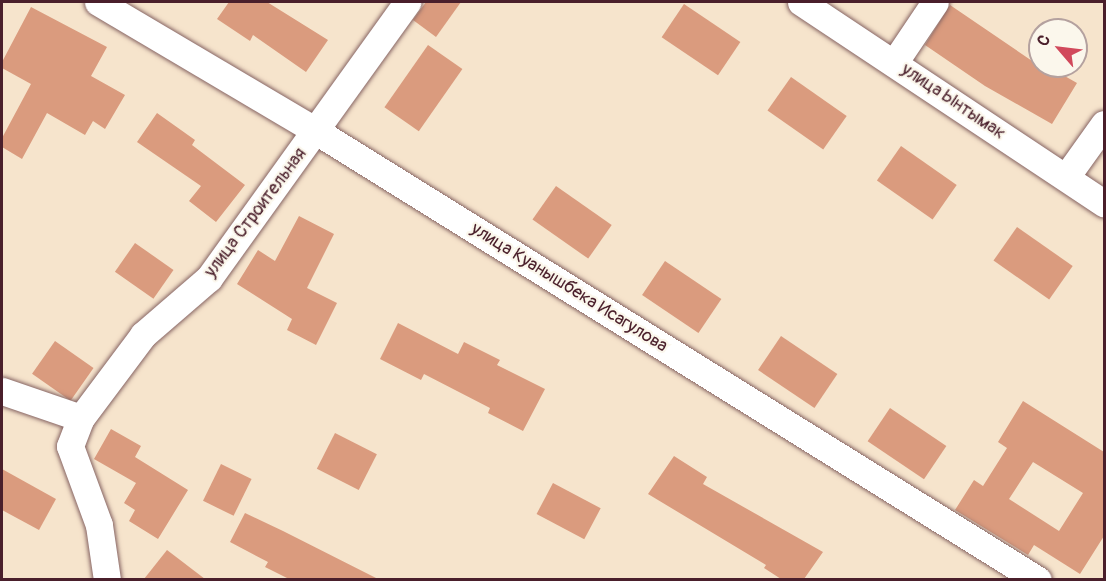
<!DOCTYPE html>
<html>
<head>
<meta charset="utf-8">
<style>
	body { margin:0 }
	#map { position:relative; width:1106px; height:581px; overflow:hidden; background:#f6e4cc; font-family:Pangolin,sans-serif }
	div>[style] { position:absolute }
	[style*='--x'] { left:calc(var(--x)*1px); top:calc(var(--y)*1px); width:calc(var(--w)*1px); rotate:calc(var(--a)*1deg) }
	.building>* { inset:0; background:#da9b7e; transform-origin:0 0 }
	.roads { filter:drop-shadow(0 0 2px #866463) drop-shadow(0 0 2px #866463) }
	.minor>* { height:27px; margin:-13.5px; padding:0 13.5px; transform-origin:13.5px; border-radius:13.5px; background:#fff }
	span { translate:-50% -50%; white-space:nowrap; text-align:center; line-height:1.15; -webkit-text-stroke:4.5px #fbf7ec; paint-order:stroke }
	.street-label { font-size:18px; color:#4a1f2b }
	.frame { position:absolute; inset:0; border:3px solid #4a1f2b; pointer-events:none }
	.north { position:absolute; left:1028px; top:18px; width:60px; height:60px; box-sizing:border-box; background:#fbf7ec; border:2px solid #b4a19f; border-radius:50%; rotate:298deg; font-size:16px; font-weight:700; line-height:24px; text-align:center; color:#4a1f2b }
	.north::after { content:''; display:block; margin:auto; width:21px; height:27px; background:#d1495b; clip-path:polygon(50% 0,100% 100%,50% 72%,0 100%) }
</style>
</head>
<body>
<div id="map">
	<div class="building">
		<i style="clip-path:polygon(229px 2px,267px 2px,328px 40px,306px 72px,253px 35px,250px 41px,217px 19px)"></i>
		<i style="clip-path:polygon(426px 2px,461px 2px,436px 37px,413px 20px)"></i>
		<i style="left:684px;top:4px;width:68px;height:40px;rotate:34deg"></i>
		<i style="clip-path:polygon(950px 5px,1038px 65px,1040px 62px,1040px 66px,1047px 66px,1077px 83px,1052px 124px,985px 86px,925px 45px)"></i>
		<i style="clip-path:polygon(31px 7px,107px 47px,91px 76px,125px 95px,105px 129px,93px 121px,85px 135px,47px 113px,22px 159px,2px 147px,2px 138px,31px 84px,2px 68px,2px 62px)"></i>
		<i style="left:428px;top:45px;width:42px;height:76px;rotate:35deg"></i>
		<i style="left:791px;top:77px;width:68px;height:41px;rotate:35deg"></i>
		<i style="clip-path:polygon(157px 113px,195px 140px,192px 145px,245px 185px,216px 222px,189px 201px,201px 186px,137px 142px)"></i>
		<i style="left:901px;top:146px;width:68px;height:42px;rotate:35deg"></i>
		<i style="left:556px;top:186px;width:68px;height:41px;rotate:35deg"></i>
		<i style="clip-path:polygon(299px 216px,334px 234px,307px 288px,337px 303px,316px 345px,287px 330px,292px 319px,237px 284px,258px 250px,275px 261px)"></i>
		<i style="left:1017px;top:227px;width:68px;height:41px;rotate:35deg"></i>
		<i style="left:135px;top:243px;width:47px;height:35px;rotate:35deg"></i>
		<i style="left:665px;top:261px;width:68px;height:41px;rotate:34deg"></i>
		<i style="clip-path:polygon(398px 323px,458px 354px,464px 342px,500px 360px,497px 365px,545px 389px,523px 431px,488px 413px,490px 408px,424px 374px,421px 380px,380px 359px)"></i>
		<i style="left:781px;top:336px;width:68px;height:41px;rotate:34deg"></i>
		<i style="left:55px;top:341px;width:47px;height:40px;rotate:35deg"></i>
		<i style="clip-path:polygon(evenodd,1023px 401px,1104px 452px,1104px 536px,1080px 574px,1034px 545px,1028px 555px,955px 510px,974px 480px,983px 486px,1007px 448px,998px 442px,1023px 401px,1033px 462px,1083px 493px,1059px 531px,1009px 499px,1033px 462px)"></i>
		<i style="left:890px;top:408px;width:68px;height:40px;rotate:34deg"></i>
		<i style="clip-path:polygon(111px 429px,141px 446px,135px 457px,188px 490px,158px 539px,129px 521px,135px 510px,124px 503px,136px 483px,94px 459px)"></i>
		<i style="left:335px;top:433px;width:47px;height:40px;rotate:27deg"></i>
		<i style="clip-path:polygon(674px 456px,707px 477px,703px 484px,823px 552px,804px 579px,781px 579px,764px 568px,766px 565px,648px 494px)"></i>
		<i style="left:221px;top:464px;width:34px;height:41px;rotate:26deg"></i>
		<i style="clip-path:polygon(2px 469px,56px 499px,39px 530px,2px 510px)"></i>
		<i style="left:553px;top:483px;width:54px;height:35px;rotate:28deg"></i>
		<i style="clip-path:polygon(245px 513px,283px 531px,378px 579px,289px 579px,265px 567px,268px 562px,230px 542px)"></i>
		<i style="clip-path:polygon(167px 550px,205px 579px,144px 579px)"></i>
	</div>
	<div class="roads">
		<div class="minor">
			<i style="--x:98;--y:2;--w:253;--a:30.6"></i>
			<i style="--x:316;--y:131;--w:850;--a:31.88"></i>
			<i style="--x:801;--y:2;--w:364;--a:33.6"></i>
			<i style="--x:894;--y:63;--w:73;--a:-56.1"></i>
			<i style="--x:1066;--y:177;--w:65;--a:-54.4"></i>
			<i style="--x:2;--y:391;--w:83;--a:18.9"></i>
			<i style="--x:107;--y:580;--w:56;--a:-98.3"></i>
			<i style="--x:99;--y:525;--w:84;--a:-110.2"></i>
			<i style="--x:70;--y:446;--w:30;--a:-69"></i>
			<i style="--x:81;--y:418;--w:104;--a:-53.2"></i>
			<i style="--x:143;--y:335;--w:87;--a:-40.8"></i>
			<i style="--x:209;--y:278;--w:340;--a:-54.3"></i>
		</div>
	</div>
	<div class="street-label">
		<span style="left:953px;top:102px;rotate:34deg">улица Ынтымак</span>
		<span style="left:256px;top:213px;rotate:-53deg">улица Строительная</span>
		<span style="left:569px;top:288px;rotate:32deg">улица Куанышбека Исагулова</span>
	</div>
	<div class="frame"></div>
	<div class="north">С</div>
</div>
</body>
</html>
